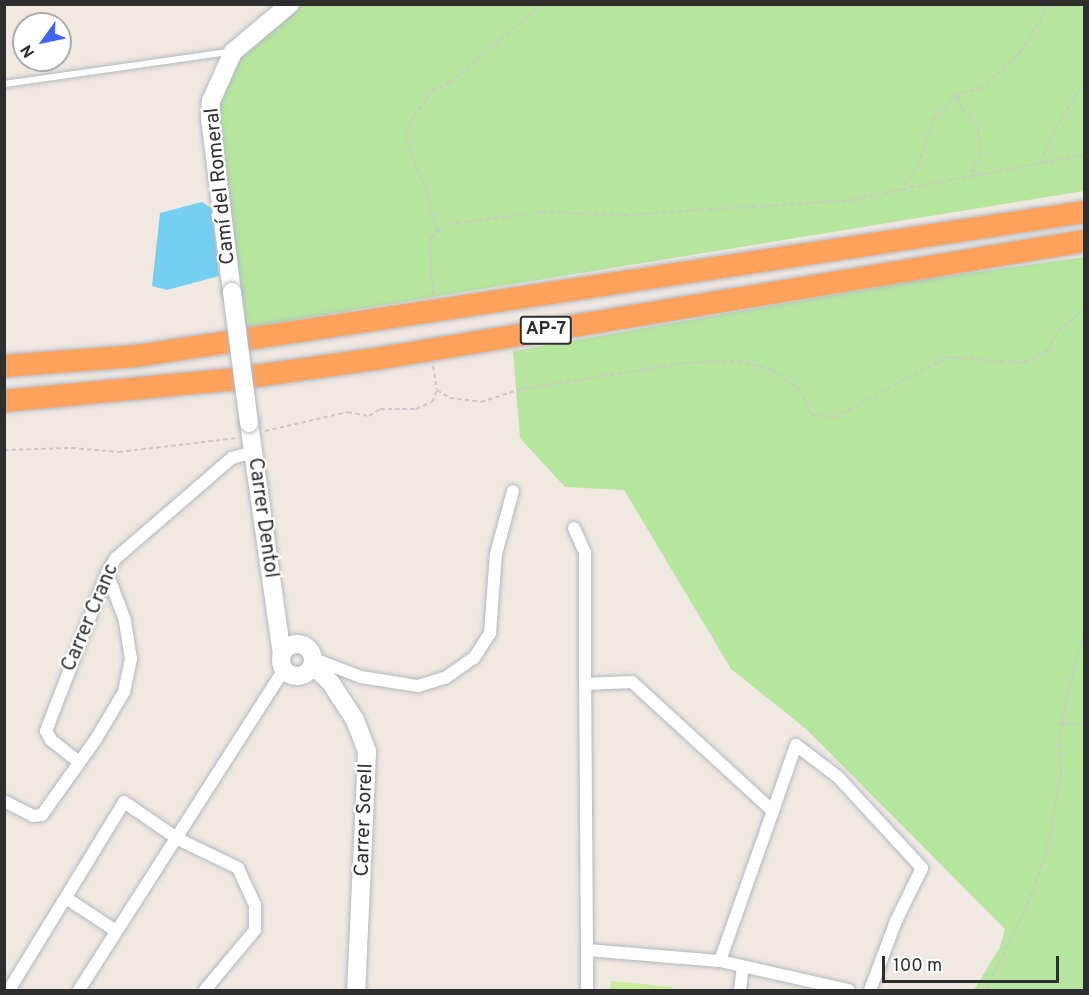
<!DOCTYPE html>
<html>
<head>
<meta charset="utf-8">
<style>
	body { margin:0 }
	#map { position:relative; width:1089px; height:995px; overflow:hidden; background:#efe9e1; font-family:Overpass,sans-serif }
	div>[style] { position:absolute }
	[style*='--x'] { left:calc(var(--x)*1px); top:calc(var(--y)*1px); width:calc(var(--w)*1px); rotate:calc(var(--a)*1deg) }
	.green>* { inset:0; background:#b6e59e }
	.pitch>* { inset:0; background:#c9ec9a }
	.water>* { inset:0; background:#75cff0 }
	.path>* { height:2px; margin-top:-1px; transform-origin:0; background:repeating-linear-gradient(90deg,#c9c9c9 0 4.5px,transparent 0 7.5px) }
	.roads { filter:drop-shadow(0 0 2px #b4b7c1) drop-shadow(0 0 2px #b4b7c1) }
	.lane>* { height:6px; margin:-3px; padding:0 3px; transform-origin:3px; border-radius:3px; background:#fff }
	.street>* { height:12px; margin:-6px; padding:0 6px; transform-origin:6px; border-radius:6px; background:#fff }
	.secondary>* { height:18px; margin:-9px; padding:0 9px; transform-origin:9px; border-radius:9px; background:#fff }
	.secondary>.ring { margin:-9px; padding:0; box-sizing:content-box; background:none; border:18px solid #fff; border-radius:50% }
	.highway>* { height:22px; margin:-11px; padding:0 11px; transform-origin:11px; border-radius:11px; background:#ffa35c }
	.bridges { filter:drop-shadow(0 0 2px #b4b7c1) drop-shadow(0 0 2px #b4b7c1) }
	.secondary-bridge>* { height:18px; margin:-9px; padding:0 9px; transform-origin:9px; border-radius:9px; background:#fff }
	span { translate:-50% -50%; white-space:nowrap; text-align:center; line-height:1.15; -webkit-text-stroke:4.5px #fff; paint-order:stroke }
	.shield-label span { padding:2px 4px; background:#fff; border:2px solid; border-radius:4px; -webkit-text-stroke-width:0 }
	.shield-label { font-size:18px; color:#2e2e2e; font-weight:700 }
	.street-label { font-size:20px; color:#2e2e2e }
	.frame { position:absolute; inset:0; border:6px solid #2e2e2e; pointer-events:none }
	.north { position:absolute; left:12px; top:12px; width:60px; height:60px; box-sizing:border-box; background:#fff; border:2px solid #ababab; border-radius:50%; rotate:237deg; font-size:16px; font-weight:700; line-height:24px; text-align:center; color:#2e2e2e }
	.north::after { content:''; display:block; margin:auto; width:21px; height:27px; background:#4264fb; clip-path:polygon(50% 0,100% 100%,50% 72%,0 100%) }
	.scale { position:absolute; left:882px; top:956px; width:177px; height:27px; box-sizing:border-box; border:3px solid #2e2e2e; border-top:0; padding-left:8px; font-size:18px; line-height:21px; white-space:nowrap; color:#2e2e2e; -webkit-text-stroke:4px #fff; paint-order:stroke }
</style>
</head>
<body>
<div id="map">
	<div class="green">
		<i style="clip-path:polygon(298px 5px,1084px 5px,1084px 191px,244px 328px,217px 130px,219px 95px,231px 67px,247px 47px)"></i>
		<i style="clip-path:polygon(1084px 257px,1084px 990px,974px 990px,1000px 947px,1005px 929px,805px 728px,731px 669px,624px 490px,565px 487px,520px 438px,513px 351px,919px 280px)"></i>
	</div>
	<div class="pitch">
		<i style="clip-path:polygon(611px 981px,672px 987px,672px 990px,610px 990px)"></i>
	</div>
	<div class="water">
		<i style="clip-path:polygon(202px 202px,212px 209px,219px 276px,167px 290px,152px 286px,160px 213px)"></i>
	</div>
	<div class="path">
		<i style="--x:1050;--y:4;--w:54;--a:121.3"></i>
		<i style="--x:1022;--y:50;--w:55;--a:136.5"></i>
		<i style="--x:982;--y:88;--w:25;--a:164"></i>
		<i style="--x:958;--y:95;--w:34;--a:137"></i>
		<i style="--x:933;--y:118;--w:46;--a:107.7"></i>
		<i style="--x:919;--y:162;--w:31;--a:121"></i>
		<i style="--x:903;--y:189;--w:184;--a:-10.6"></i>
		<i style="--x:958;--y:96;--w:14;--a:73"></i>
		<i style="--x:962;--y:109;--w:25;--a:50"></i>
		<i style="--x:978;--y:128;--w:26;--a:83"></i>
		<i style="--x:981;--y:154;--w:17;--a:121"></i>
		<i style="--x:972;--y:169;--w:8;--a:50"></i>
		<i style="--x:1040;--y:163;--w:37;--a:-66"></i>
		<i style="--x:1055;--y:129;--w:55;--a:-58.3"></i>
		<i style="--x:437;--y:232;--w:14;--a:-34"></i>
		<i style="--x:449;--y:224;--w:94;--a:-7.4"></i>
		<i style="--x:542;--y:212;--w:83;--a:2.1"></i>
		<i style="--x:625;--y:215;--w:229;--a:-3.7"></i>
		<i style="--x:854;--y:200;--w:50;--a:-12.7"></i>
		<i style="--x:433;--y:295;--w:48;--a:-93.6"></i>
		<i style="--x:430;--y:247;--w:9;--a:-84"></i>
		<i style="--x:431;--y:238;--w:8;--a:-45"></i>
		<i style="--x:437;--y:232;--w:40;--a:-104.4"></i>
		<i style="--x:427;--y:193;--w:60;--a:-111.4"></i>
		<i style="--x:405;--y:137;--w:16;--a:-72"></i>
		<i style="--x:410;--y:122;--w:39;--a:-55"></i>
		<i style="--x:432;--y:90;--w:18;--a:-22"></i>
		<i style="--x:449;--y:83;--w:122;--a:-40.3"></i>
		<i style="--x:433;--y:366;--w:24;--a:81"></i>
		<i style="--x:265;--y:431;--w:85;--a:-12.9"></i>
		<i style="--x:348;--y:412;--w:21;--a:11"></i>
		<i style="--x:369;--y:416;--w:13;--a:-32"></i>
		<i style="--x:380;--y:409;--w:36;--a:0"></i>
		<i style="--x:416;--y:409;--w:17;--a:-24"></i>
		<i style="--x:432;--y:402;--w:13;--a:-67"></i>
		<i style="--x:437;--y:390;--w:15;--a:32"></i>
		<i style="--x:450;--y:398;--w:31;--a:7"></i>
		<i style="--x:481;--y:402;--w:42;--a:-18"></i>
		<i style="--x:521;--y:389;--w:166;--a:-9"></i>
		<i style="--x:685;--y:363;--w:53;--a:-2.2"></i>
		<i style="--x:738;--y:361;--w:35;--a:15"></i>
		<i style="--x:772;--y:370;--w:33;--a:35"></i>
		<i style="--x:799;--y:389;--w:29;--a:65"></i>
		<i style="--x:811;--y:415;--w:23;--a:5"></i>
		<i style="--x:834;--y:417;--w:129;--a:-27.8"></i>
		<i style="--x:948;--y:357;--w:76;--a:4.5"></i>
		<i style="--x:1024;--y:363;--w:26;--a:-28"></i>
		<i style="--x:1047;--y:351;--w:23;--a:-61"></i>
		<i style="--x:1058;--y:331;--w:34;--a:-40"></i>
		<i style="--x:4;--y:450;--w:68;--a:-1.7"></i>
		<i style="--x:72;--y:448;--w:47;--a:4.9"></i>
		<i style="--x:119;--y:452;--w:119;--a:-6.8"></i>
		<i style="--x:1060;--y:724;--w:24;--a:-2"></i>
		<i style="--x:986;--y:990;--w:96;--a:-64"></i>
		<i style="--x:1028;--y:904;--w:58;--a:-70.9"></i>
		<i style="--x:1047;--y:849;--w:79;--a:-79.8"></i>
		<i style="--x:1061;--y:771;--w:47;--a:-91.2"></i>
		<i style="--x:1060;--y:724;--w:96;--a:-75.5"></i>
	</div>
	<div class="roads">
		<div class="lane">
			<i style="--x:4;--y:84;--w:227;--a:-8.1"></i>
		</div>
		<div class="street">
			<i style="--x:574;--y:528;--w:27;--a:66"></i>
			<i style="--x:585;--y:553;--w:131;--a:90"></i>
			<i style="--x:314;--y:659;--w:50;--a:21"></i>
			<i style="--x:361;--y:677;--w:58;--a:9"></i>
			<i style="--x:418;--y:686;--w:28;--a:-17"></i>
			<i style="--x:445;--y:678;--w:35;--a:-35"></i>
			<i style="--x:474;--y:658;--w:30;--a:-57"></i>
			<i style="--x:490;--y:633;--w:79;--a:-85.7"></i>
			<i style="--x:496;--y:554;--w:65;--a:-74.9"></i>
			<i style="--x:79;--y:762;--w:36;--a:-142"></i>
			<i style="--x:51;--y:740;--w:10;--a:-119"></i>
			<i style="--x:46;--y:731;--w:169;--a:-68.9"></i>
			<i style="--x:107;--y:573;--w:17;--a:-59"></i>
			<i style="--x:116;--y:558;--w:153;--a:-40.8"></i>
			<i style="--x:232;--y:458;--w:22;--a:-16"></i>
			<i style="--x:4;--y:801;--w:33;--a:27"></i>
			<i style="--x:33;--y:816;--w:9;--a:-6"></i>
			<i style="--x:42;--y:815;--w:93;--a:-54.6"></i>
			<i style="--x:96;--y:739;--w:55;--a:-59.2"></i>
			<i style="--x:124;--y:692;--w:34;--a:-78"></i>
			<i style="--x:131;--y:659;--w:39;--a:-99"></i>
			<i style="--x:125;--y:620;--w:50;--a:-111"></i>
			<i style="--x:773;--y:811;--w:70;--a:-70.8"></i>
			<i style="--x:796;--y:745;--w:53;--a:37.3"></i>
			<i style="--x:838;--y:777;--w:124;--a:47.3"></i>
			<i style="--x:922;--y:868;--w:59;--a:116.1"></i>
			<i style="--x:896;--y:921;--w:74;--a:110.6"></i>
			<i style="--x:66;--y:898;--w:60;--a:33.4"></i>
			<i style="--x:587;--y:950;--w:266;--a:-90.4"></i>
			<i style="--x:585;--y:684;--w:47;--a:-2.4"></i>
			<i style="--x:632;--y:682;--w:191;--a:42.5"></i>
			<i style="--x:773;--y:811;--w:159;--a:109.5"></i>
			<i style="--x:9;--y:990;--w:220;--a:-58.5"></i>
			<i style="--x:124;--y:802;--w:65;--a:34.4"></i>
			<i style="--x:178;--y:839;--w:67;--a:25.8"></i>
			<i style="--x:238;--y:868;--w:41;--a:65.3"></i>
			<i style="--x:255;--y:905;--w:25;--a:90"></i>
			<i style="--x:255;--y:930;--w:78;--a:129.8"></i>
			<i style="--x:79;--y:990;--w:381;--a:-57.4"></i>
			<i style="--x:587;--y:990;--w:40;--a:-90"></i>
			<i style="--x:587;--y:950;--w:133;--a:4.7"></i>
			<i style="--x:720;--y:961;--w:132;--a:12.7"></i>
			<i style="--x:740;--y:990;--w:23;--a:-83"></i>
		</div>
		<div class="secondary">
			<i style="--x:232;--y:292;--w:174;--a:-97.2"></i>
			<i style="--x:210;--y:119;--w:18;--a:-87"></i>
			<i style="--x:211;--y:101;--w:54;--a:-65.8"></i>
			<i style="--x:233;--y:52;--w:75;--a:-40.1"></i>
			<i style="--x:249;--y:423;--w:233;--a:81.9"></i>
			<i class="ring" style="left:281px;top:644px;width:14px;height:14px"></i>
			<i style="--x:313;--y:665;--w:25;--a:45"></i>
			<i style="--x:331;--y:683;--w:44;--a:57"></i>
			<i style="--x:355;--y:720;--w:34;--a:69"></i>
			<i style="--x:367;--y:752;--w:238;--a:92.6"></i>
		</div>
		<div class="highway">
			<i style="--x:4;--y:366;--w:132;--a:-4.3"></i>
			<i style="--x:136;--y:356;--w:959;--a:-8.64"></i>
			<i style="--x:4;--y:401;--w:225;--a:-5.4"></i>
			<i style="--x:228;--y:380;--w:161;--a:-8.2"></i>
			<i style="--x:387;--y:357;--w:707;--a:-9.45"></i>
		</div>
	</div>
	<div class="bridges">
		<div class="secondary-bridge">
			<i style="--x:232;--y:292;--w:132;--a:82.6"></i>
		</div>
	</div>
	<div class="shield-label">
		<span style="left:546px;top:330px">AP-7</span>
	</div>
	<div class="street-label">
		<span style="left:221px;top:186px;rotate:-96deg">Camí del Romeral</span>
		<span style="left:262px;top:518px;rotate:82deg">Carrer Dentol</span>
		<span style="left:91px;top:618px;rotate:-67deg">Carrer Cranc</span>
		<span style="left:365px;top:820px;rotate:-88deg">Carrer Sorell</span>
	</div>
	<div class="frame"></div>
	<div class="north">N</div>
	<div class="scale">100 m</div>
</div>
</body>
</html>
